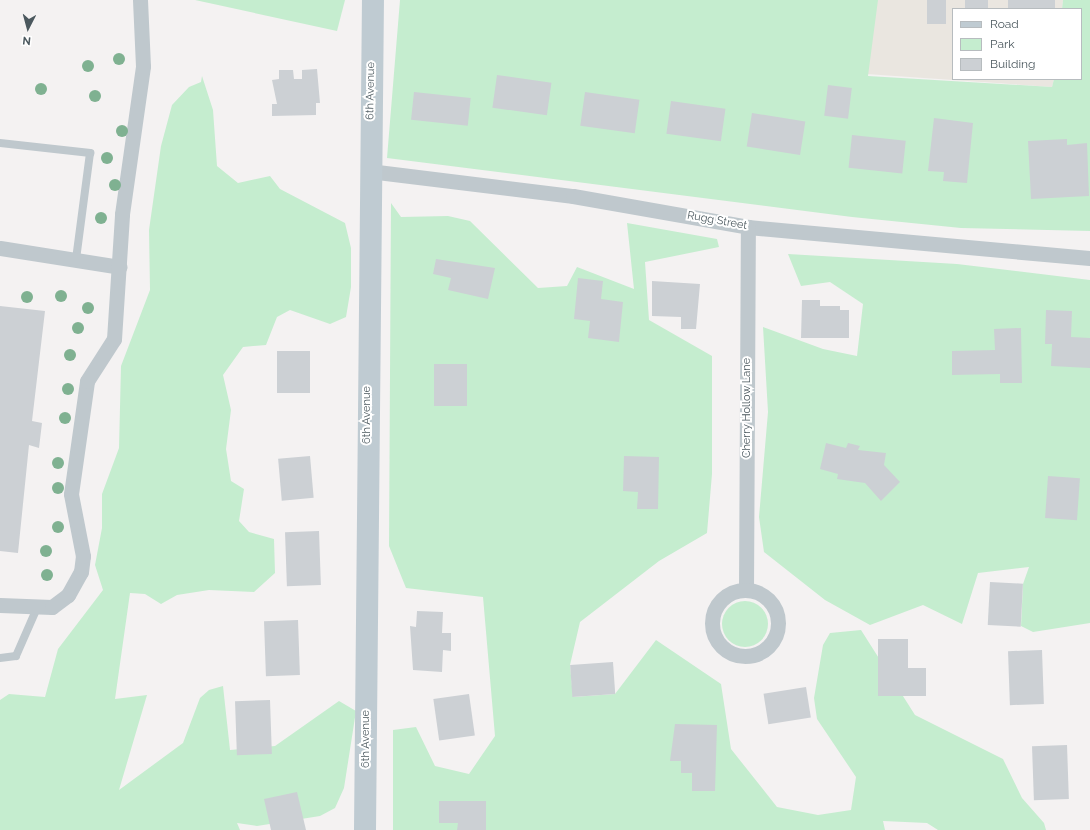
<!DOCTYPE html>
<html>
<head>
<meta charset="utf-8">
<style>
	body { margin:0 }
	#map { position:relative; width:1090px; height:830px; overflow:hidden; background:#f4f2f2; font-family:Raleway,sans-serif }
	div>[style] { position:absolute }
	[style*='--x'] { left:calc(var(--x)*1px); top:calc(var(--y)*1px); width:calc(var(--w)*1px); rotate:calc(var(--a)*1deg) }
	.commercial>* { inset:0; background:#eae6e0 }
	.green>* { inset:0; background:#c5edcf }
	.round { border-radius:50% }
	.building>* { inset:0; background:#ccd0d4; transform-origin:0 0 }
	.lane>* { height:8px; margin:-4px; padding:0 4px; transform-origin:4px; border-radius:4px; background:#bfc8cd }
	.street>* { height:15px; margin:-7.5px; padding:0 7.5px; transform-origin:7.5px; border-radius:7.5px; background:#bfc8cd }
	.street>.ring { margin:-7.5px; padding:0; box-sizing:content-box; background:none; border:15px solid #bfc8cd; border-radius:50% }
	.secondary>* { height:22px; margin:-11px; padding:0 11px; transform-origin:11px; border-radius:11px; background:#bfcbd2 }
	.trees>* { width:12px; height:12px; margin:-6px; border-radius:50%; background:#7fb191 }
	span { translate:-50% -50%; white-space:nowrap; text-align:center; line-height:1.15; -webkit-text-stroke:4px #fff; paint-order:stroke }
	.street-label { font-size:11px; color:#4b585e }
	.legend { position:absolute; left:952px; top:8px; width:130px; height:72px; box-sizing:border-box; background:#fff; border:1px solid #b7bcbf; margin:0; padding:5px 7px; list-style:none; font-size:12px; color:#4b585e }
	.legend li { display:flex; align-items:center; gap:8px; height:20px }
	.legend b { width:20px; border:1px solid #b7bcbf }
	.north { position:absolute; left:8px; top:8px; width:40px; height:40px; -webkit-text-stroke:3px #fff; paint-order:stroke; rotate:186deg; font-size:11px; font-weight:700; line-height:16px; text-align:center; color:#4b585e }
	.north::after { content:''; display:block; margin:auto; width:14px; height:18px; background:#4b585e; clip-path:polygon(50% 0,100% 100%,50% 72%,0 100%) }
</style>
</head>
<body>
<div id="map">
	<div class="commercial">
		<i style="clip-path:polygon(877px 0,1063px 0,1062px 9px,953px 9px,953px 79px,1054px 79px,1052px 87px,866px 74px)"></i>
	</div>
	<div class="green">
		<i style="clip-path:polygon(195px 0,345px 0,337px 31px)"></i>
		<i style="clip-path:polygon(400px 0,878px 0,868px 76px,1052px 87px,1054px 79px,1081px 79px,1081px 9px,1062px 9px,1063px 0,1090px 0,1090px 231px,961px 228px,852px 217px,387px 158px)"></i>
		<i style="clip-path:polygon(202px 76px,213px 110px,217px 166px,238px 183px,270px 176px,280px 189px,345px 223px,351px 248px,351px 287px,346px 317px,330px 324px,290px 310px,277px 317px,266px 345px,243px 347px,223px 375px,231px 410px,226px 449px,231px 481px,244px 489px,239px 521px,249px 532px,274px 539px,275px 573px,254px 592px,209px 590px,177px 595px,161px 604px,145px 594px,130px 593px,115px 699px,147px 695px,119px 790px,183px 743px,200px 698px,209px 690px,223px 686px,230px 750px,275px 746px,339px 701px,356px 711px,344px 788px,335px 808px,320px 816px,257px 826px,237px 823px,240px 830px,0 830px,0 700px,9px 694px,45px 697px,58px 649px,103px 590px,95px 565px,102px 528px,102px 494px,119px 448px,121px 366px,150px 290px,149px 230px,161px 146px,172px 105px,189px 87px,201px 82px)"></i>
		<i style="clip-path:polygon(391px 203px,401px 217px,448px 216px,470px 221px,538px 288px,567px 286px,577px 267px,634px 289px,627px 223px,717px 239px,719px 247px,645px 262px,649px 320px,712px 356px,712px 474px,707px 533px,659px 561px,580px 622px,570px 665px,573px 697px,615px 694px,656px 640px,721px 684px,731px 749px,777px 807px,818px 815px,851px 810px,856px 777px,817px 719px,814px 698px,823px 645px,830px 633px,861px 630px,915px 715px,1003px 759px,1022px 798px,1044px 823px,1046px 830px,938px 830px,927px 823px,883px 821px,885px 830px,393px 830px,393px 730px,416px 727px,435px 766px,469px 774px,495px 736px,483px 597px,406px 588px,389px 546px)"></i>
		<i style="clip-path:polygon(788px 254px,957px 264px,1090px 280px,1090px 623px,1033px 632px,1021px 626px,1023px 584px,1029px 567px,978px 573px,962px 624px,923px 605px,870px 625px,825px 600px,764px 552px,759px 517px,768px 412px,763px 327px,823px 349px,857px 356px,863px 304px,830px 282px,801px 286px)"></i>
		<i class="round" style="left:722px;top:601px;width:46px;height:46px"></i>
	</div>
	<div class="building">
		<i style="left:927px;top:0;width:19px;height:24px"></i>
		<i style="left:965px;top:0;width:23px;height:9px"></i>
		<i style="left:1008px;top:0;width:47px;height:9px"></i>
		<i style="clip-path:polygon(317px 69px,320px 103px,316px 103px,316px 115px,272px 116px,272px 104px,277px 104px,272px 80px,279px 79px,279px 70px,293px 70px,294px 79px,302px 79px,302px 70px)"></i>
		<i style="left:497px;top:75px;width:55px;height:33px;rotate:8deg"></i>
		<i style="left:828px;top:85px;width:24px;height:31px;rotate:7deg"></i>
		<i style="left:414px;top:92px;width:57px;height:28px;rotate:6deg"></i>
		<i style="left:585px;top:92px;width:55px;height:34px;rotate:8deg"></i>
		<i style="left:671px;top:101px;width:55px;height:33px;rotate:8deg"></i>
		<i style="left:752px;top:113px;width:54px;height:34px;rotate:9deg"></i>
		<i style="clip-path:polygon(934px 118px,973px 123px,967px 183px,943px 181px,944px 172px,928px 171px)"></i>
		<i style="left:852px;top:135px;width:54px;height:33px;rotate:6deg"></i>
		<i style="clip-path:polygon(1067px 139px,1067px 145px,1087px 143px,1089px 196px,1031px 199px,1028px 141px)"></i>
		<i style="clip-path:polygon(436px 259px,495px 268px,488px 299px,448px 290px,451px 278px,433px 274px)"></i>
		<i style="clip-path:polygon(578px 278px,603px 281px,601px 299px,623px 302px,619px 342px,588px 338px,590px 321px,574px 319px)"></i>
		<i style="clip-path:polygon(652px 281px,700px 284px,696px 329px,681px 329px,681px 317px,652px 316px)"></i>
		<i style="clip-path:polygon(802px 300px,820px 300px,820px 306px,840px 306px,840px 310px,849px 310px,849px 338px,801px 338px)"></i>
		<i style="clip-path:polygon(0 306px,45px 311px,32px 421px,42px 423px,39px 448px,29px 445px,18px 553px,0 551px)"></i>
		<i style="clip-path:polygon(1046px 310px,1072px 311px,1071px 337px,1090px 338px,1090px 368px,1051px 366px,1052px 344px,1045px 344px)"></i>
		<i style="clip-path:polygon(1021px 328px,1022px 383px,1000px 383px,1000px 374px,952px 375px,952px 351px,995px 350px,994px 329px)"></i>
		<i style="left:277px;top:351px;width:33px;height:42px"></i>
		<i style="left:434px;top:364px;width:33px;height:42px"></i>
		<i style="clip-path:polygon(826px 443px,846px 448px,848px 443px,860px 446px,858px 450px,886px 453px,884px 465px,900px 482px,881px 501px,865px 483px,837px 479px,838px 474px,820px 469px)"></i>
		<i style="left:310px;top:456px;width:42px;height:32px;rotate:85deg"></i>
		<i style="clip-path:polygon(624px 456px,659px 457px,658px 509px,637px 509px,638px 492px,623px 491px)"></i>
		<i style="left:1048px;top:476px;width:32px;height:42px;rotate:4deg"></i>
		<i style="left:319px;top:531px;width:54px;height:34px;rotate:88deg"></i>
		<i style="left:990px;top:582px;width:33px;height:43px;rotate:3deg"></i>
		<i style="clip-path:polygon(417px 611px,443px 612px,442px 633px,451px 633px,451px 651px,443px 650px,442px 672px,413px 670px,410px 626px,416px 627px)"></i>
		<i style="left:298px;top:620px;width:55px;height:34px;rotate:88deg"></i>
		<i style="clip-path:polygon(878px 639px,908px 639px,908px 668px,926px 668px,926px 696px,878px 696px)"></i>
		<i style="left:1042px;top:650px;width:54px;height:34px;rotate:88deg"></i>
		<i style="left:613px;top:662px;width:32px;height:43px;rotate:86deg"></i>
		<i style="left:806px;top:687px;width:31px;height:43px;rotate:81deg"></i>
		<i style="left:469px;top:694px;width:42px;height:36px;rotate:82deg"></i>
		<i style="left:270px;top:700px;width:54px;height:35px;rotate:88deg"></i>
		<i style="clip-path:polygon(675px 724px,717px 725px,715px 791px,692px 791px,692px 773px,681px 773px,681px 761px,670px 761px)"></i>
		<i style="left:1067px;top:745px;width:54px;height:35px;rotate:88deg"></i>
		<i style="clip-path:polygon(297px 792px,306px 830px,271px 830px,264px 799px)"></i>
		<i style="clip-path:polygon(439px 801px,486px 801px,486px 830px,457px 830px,458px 823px,439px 823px)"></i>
	</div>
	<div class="lane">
		<i style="--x:0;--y:143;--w:91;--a:6.3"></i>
		<i style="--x:90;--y:153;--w:108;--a:97.5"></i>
		<i style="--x:0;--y:658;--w:16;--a:-7"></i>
		<i style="--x:16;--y:656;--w:52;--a:-66.4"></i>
	</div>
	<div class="street">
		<i style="--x:369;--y:171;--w:206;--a:7"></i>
		<i style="--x:573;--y:196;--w:178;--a:10"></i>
		<i style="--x:748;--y:227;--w:343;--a:5.2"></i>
		<i style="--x:0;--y:248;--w:121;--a:9"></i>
		<i style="--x:746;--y:590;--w:363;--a:-89.7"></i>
		<i class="ring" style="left:712px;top:590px;width:51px;height:51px"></i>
		<i style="--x:0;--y:605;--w:52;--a:2.2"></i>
		<i style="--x:52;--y:607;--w:20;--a:-37"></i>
		<i style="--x:68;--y:595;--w:26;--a:-61"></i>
		<i style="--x:81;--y:572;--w:16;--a:-83"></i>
		<i style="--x:83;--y:556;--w:63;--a:-101"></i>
		<i style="--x:71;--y:494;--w:114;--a:-81.9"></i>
		<i style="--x:87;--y:381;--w:50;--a:-57.3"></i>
		<i style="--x:114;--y:339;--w:125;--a:-86.3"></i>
		<i style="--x:122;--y:214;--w:149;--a:-81.9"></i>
		<i style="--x:143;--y:66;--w:66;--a:-92.6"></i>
	</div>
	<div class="secondary">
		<i style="--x:365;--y:830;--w:830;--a:-89.45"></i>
	</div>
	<div class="trees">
		<i style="left:119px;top:59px"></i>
		<i style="left:88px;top:66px"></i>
		<i style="left:41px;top:89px"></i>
		<i style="left:95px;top:96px"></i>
		<i style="left:122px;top:131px"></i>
		<i style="left:107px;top:158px"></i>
		<i style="left:115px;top:185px"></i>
		<i style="left:101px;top:218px"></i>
		<i style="left:61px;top:296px"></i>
		<i style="left:27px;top:297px"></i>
		<i style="left:88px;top:308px"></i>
		<i style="left:78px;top:328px"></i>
		<i style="left:70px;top:355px"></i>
		<i style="left:68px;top:389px"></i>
		<i style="left:65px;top:418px"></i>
		<i style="left:58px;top:463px"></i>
		<i style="left:58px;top:488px"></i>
		<i style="left:58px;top:527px"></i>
		<i style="left:46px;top:551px"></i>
		<i style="left:47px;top:575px"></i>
	</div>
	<div class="street-label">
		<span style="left:371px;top:91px;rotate:-89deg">6th Avenue</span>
		<span style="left:717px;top:221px;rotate:10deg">Rugg Street</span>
		<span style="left:747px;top:408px;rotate:-90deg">Cherry Hollow Lane</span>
		<span style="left:367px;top:415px;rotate:-90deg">6th Avenue</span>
		<span style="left:366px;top:739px;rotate:-90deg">6th Avenue</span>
	</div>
	<ul class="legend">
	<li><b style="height:5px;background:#bfcbd2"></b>Road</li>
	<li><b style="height:11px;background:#c5edcf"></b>Park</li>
	<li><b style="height:11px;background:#ccd0d4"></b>Building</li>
	</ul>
	<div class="north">N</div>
</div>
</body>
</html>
